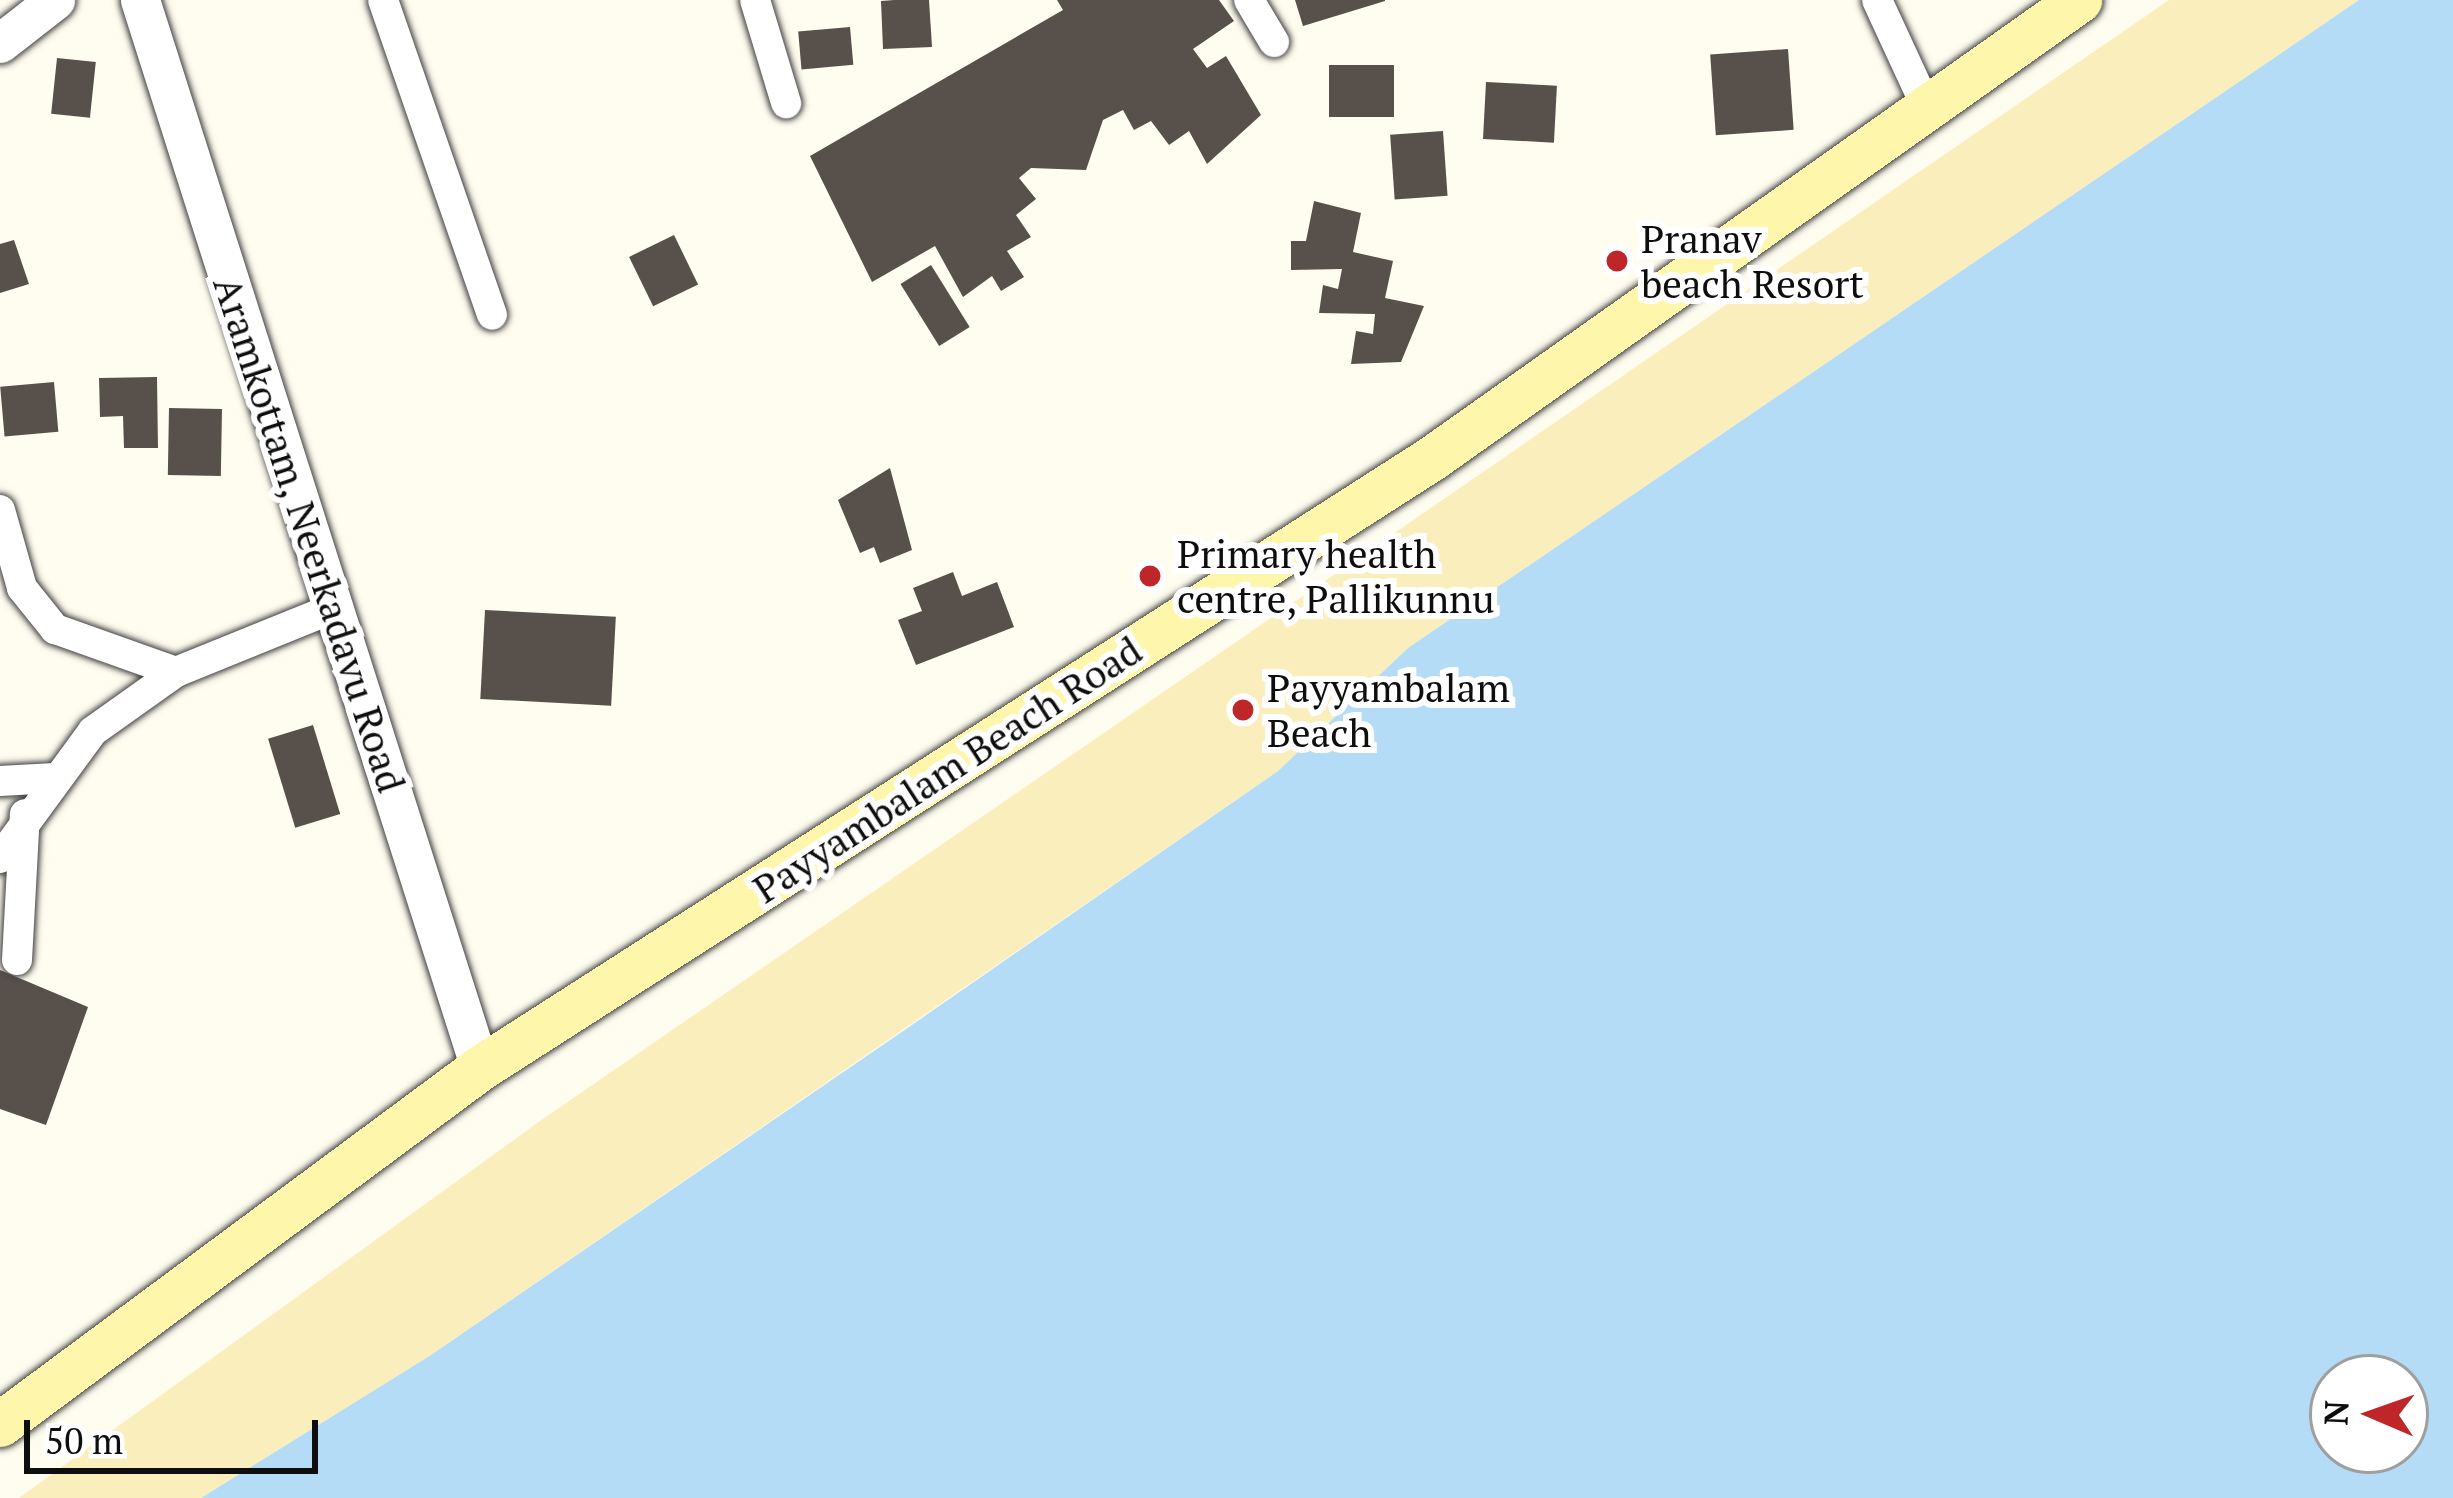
<!DOCTYPE html>
<html>
<head>
<meta charset="utf-8">
<style>
	body { margin:0 }
	#map { position:relative; width:2453px; height:1498px; overflow:hidden; background:#fffcf0; font-family:"PT Serif",serif }
	div>[style] { position:absolute }
	[style*='--x'] { left:calc(var(--x)*1px); top:calc(var(--y)*1px); width:calc(var(--w)*1px); rotate:calc(var(--a)*1deg) }
	.sand>* { inset:0; background:#faeebd }
	.water>* { inset:0; background:#b5dcf6 }
	.building>* { inset:0; background:#57504b; transform-origin:0 0 }
	.roads { filter:drop-shadow(0 0 3px #414141) drop-shadow(0 0 3px #414141) }
	.minor>* { height:30px; margin:-15px; padding:0 15px; transform-origin:15px; border-radius:15px; background:#fff }
	.tertiary>* { height:39px; margin:-19.5px; padding:0 19.5px; transform-origin:19.5px; border-radius:19.5px; background:#fff }
	.secondary>* { height:45px; margin:-22.5px; padding:0 22.5px; transform-origin:22.5px; border-radius:22.5px; background:#fef7ab }
	.dots>* { width:33px; height:33px; translate:-50% -50%; box-sizing:border-box; border:6px solid #fff; border-radius:50% }
	span { translate:-50% -50%; white-space:nowrap; text-align:center; line-height:1.15; -webkit-text-stroke:12px #fff; paint-order:stroke }
	.poi-label { font-size:39px; color:#0e0e0e }
	.left { translate:0 -50%; text-align:left }
	.street-label { font-size:39px; color:#0e0e0e }
	.north { position:absolute; left:2309px; top:1354px; width:120px; height:120px; box-sizing:border-box; background:#fff; border:3px solid #9f9f9f; border-radius:50%; rotate:272deg; font-size:33px; font-weight:700; line-height:48px; text-align:center; color:#0e0e0e }
	.north::after { content:''; display:block; margin:auto; width:42px; height:54px; background:#bf262a; clip-path:polygon(50% 0,100% 100%,50% 72%,0 100%) }
	.scale { position:absolute; left:24px; top:1420px; width:294px; height:54px; box-sizing:border-box; border:6px solid #0e0e0e; border-top:0; padding-left:15px; font-size:36px; line-height:42px; white-space:nowrap; color:#0e0e0e; -webkit-text-stroke:9px #fff; paint-order:stroke }
</style>
</head>
<body>
<div id="map">
	<div class="sand">
		<i style="clip-path:polygon(2169px 0,2359px 0,1408px 648px,1278px 771px,431px 1355px,201px 1498px,19px 1498px,540px 1121px)"></i>
	</div>
	<div class="water">
		<i style="clip-path:polygon(evenodd,2359px 0,2453px 0,2453px 1498px,201px 1498px,431px 1355px,906px 1029px,1278px 771px,1408px 648px,2359px 0,2333px 1378px,2405px 1378px,2405px 1450px,2333px 1450px,2333px 1378px)"></i>
	</div>
	<div class="building">
		<i style="clip-path:polygon(894px 0,929px 0,932px 47px,883px 49px,881px 1px)"></i>
		<i style="clip-path:polygon(1057px 0,1219px 0,1234px 21px,1193px 49px,1207px 68px,1226px 56px,1261px 115px,1207px 164px,1189px 131px,1169px 145px,1151px 121px,1134px 130px,1123px 110px,1103px 120px,1086px 170px,1031px 168px,1019px 178px,1036px 199px,1016px 215px,1031px 237px,1007px 251px,1024px 277px,1001px 291px,992px 276px,963px 297px,935px 246px,872px 282px,810px 156px,1063px 10px)"></i>
		<i style="clip-path:polygon(1295px 0,1385px 0,1385px 1px,1303px 26px)"></i>
		<i style="left:850px;top:27px;width:38px;height:52px;rotate:85deg"></i>
		<i style="left:1788px;top:49px;width:81px;height:78px;rotate:86deg"></i>
		<i style="left:57px;top:58px;width:39px;height:56px;rotate:6deg"></i>
		<i style="left:1329px;top:65px;width:65px;height:52px"></i>
		<i style="left:1486px;top:82px;width:71px;height:57px;rotate:3deg"></i>
		<i style="left:1443px;top:131px;width:65px;height:53px;rotate:86deg"></i>
		<i style="clip-path:polygon(1314px 201px,1361px 213px,1353px 252px,1393px 261px,1385px 298px,1424px 306px,1401px 362px,1351px 364px,1356px 331px,1373px 334px,1375px 314px,1319px 313px,1323px 285px,1338px 289px,1342px 269px,1291px 270px,1291px 241px,1306px 241px)"></i>
		<i style="left:674px;top:235px;width:55px;height:50px;rotate:64deg"></i>
		<i style="clip-path:polygon(14px 240px,29px 284px,0 293px,0 244px)"></i>
		<i style="left:931px;top:265px;width:73px;height:36px;rotate:58deg"></i>
		<i style="clip-path:polygon(157px 377px,158px 448px,124px 448px,123px 416px,100px 417px,99px 378px)"></i>
		<i style="left:54px;top:382px;width:50px;height:54px;rotate:85deg"></i>
		<i style="left:169px;top:408px;width:53px;height:67px;rotate:1deg"></i>
		<i style="clip-path:polygon(890px 468px,912px 550px,880px 563px,874px 547px,860px 553px,838px 500px)"></i>
		<i style="clip-path:polygon(953px 572px,962px 596px,997px 582px,1014px 627px,916px 665px,898px 620px,922px 611px,913px 588px)"></i>
		<i style="left:485px;top:610px;width:131px;height:89px;rotate:3deg"></i>
		<i style="left:313px;top:725px;width:93px;height:47px;rotate:73deg"></i>
		<i style="clip-path:polygon(0 970px,88px 1007px,46px 1125px,0 1109px)"></i>
	</div>
	<div class="roads">
		<div class="minor">
			<i style="--x:383;--y:0;--w:333;--a:70.9"></i>
			<i style="--x:755;--y:0;--w:108;--a:73.2"></i>
			<i style="--x:1249;--y:0;--w:49;--a:59.2"></i>
			<i style="--x:1877;--y:0;--w:119;--a:65.2"></i>
			<i style="--x:0;--y:510;--w:81;--a:74.2"></i>
			<i style="--x:22;--y:588;--w:53;--a:51.2"></i>
			<i style="--x:55;--y:629;--w:128;--a:19.6"></i>
			<i style="--x:0;--y:781;--w:55;--a:-3.1"></i>
			<i style="--x:0;--y:858;--w:157;--a:-53.8"></i>
			<i style="--x:93;--y:731;--w:102;--a:-35.4"></i>
			<i style="--x:176;--y:672;--w:170;--a:-22.1"></i>
			<i style="--x:17;--y:960;--w:146;--a:-86.9"></i>
		</div>
		<div class="tertiary">
			<i style="--x:140;--y:0;--w:1121;--a:72.34"></i>
			<i style="--x:0;--y:43;--w:70;--a:-38"></i>
		</div>
		<div class="secondary">
			<i style="--x:0;--y:1424;--w:598;--a:-36.56"></i>
			<i style="--x:480;--y:1068;--w:1131;--a:-32.65"></i>
			<i style="--x:1432;--y:458;--w:793;--a:-35.29"></i>
		</div>
	</div>
	<div class="dots">
		<i style="left:1617px;top:261px;background:#bf262a"></i>
		<i style="left:1150px;top:576px;background:#bf262a"></i>
		<i style="left:1243px;top:710px;background:#bf262a"></i>
	</div>
	<div class="poi-label">
		<span class="left" style="left:1641px;top:261px">Pranav<br>beach Resort</span>
		<span class="left" style="left:1177px;top:576px">Primary health<br>centre, Pallikunnu</span>
		<span class="left" style="left:1267px;top:710px">Payyambalam<br>Beach</span>
	</div>
	<div class="street-label">
		<span style="left:310px;top:534px;rotate:72deg">Aramkottam, Neerkadavu Road</span>
		<span style="left:947px;top:769px;rotate:-33deg">Payyambalam Beach Road</span>
	</div>
	<div class="north">N</div>
	<div class="scale">50 m</div>
</div>
</body>
</html>
